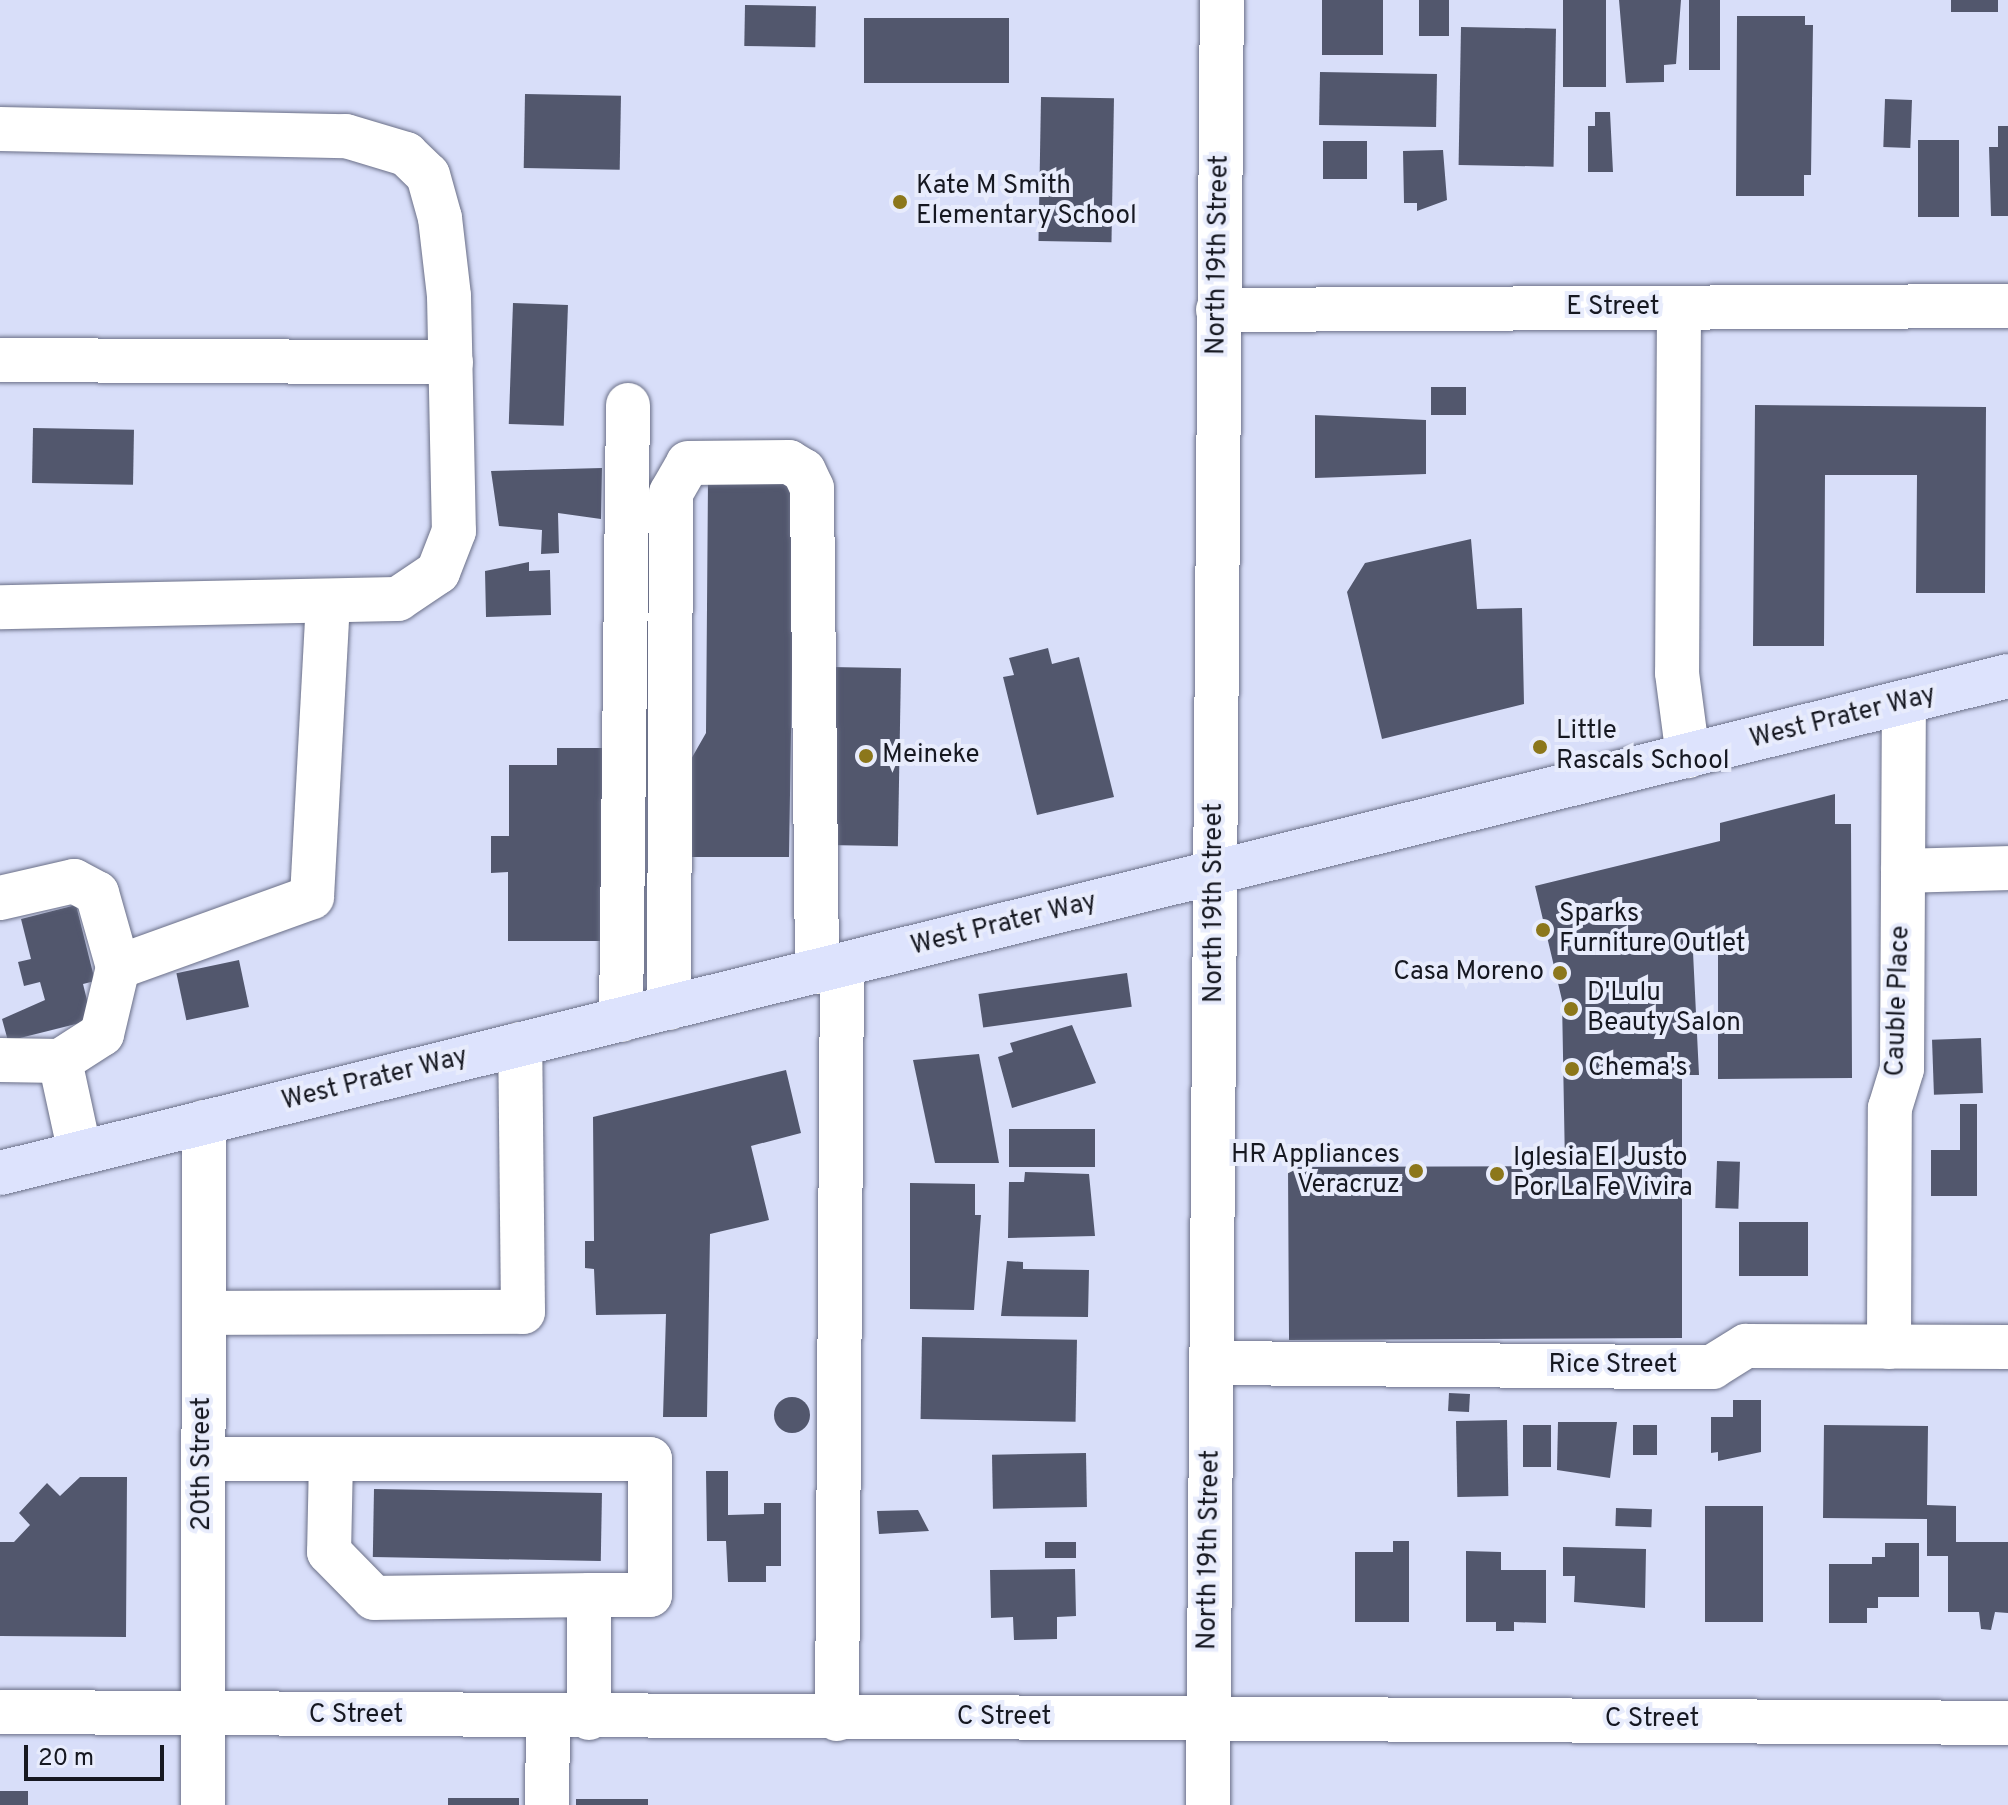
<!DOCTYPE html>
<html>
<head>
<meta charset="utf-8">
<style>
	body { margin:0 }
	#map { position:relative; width:2008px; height:1805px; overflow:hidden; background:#d8def9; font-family:Overpass,sans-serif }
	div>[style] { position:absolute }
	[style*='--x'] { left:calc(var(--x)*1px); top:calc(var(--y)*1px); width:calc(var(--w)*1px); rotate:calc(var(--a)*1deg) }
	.building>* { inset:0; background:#52576d; transform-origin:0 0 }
	.round { border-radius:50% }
	.roads { filter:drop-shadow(0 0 2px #6a6f87) drop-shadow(0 0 2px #6a6f87) }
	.minor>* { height:44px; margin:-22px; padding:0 22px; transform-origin:22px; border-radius:22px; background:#fff }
	.major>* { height:44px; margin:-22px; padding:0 22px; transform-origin:22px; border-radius:22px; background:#dde3fd }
	.dots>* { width:22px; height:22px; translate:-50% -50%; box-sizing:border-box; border:4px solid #e8ecfc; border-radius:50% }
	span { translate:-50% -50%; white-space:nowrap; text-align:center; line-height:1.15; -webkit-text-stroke:8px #e8ecfc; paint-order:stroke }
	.poi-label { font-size:26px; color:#161821 }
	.left { translate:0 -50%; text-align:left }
	.right { translate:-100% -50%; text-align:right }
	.street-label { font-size:26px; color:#161821 }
	.scale { position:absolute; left:24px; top:1745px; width:140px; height:36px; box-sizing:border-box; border:4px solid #161821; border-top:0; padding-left:10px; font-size:24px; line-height:28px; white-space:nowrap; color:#161821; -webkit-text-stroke:6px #e8ecfc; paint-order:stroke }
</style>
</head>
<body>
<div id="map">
	<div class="building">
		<i style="left:1322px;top:0;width:61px;height:55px"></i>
		<i style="left:1419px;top:0;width:30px;height:36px"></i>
		<i style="left:1563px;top:0;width:43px;height:87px"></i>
		<i style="clip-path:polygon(1619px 0,1681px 0,1676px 64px,1664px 65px,1664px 82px,1626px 83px)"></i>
		<i style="left:1689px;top:0;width:31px;height:70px"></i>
		<i style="left:1951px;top:0;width:47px;height:12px"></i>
		<i style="left:745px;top:5px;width:71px;height:41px;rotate:1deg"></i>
		<i style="clip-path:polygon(1737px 16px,1805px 16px,1805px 25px,1813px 25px,1811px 175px,1804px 175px,1804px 196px,1736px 196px)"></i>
		<i style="left:864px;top:18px;width:145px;height:65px"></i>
		<i style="left:1461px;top:27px;width:95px;height:138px;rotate:1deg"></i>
		<i style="left:1320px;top:72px;width:117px;height:53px;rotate:1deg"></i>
		<i style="left:525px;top:94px;width:96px;height:74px;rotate:1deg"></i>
		<i style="left:1041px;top:97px;width:73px;height:144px;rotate:1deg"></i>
		<i style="left:1885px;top:99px;width:27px;height:48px;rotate:2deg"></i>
		<i style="clip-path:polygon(1595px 112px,1610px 112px,1613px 172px,1588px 172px,1588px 126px,1595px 126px)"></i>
		<i style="clip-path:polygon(1998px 126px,2008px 126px,2008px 216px,1991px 216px,1989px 147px,1998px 147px)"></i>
		<i style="left:1918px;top:140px;width:41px;height:77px"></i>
		<i style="left:1323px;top:141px;width:44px;height:38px"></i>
		<i style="clip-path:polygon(1443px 150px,1447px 200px,1417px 211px,1417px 203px,1404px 203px,1403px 151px)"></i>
		<i style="left:513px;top:303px;width:55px;height:121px;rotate:2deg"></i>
		<i style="left:1431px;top:387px;width:35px;height:28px"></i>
		<i style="clip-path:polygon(1755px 405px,1986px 407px,1985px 593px,1916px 593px,1917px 475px,1825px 475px,1824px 646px,1753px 646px)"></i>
		<i style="clip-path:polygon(1315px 415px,1426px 420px,1426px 474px,1315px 478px)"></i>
		<i style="left:33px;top:428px;width:101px;height:55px;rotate:1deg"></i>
		<i style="clip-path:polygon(602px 468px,601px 519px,558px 513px,559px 553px,541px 554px,542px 530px,499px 526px,491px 471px)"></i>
		<i style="clip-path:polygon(708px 480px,795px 481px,789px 857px,679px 857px,686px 768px,706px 733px)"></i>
		<i style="clip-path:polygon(1471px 539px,1477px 609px,1522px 608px,1524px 704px,1382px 739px,1347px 592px,1365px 563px)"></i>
		<i style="clip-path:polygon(529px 562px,529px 571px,550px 570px,551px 615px,486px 617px,485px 571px)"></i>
		<i style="clip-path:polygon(1048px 648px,1052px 664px,1079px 657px,1114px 797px,1037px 815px,1003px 677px,1014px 675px,1009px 658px)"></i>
		<i style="left:830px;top:667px;width:71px;height:178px;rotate:1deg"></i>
		<i style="clip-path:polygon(557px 748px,604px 748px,604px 941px,508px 941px,508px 872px,491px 873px,491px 836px,509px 836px,509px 765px,557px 765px)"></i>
		<i style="clip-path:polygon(1835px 794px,1835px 824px,1851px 824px,1852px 1078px,1718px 1079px,1718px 952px,1693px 952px,1699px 1075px,1682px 1075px,1682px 1338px,1289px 1340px,1288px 1167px,1565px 1166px,1562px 1000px,1535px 886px,1720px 841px,1720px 823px)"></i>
		<i style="clip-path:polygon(76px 905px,95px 981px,83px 984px,92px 1020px,8px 1041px,2px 1019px,45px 1000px,40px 982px,24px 986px,18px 962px,31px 959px,21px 919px)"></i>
		<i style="left:239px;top:960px;width:48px;height:64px;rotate:78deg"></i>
		<i style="left:1127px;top:973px;width:34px;height:150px;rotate:82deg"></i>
		<i style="clip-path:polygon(1072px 1025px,1096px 1083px,1012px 1108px,998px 1057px,1013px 1052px,1010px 1043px)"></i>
		<i style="left:1981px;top:1038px;width:55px;height:49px;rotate:88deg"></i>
		<i style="clip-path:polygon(979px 1054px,999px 1163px,935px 1163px,913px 1060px)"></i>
		<i style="clip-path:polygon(786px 1070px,801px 1133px,751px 1146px,769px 1220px,710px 1234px,707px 1417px,663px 1417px,666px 1314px,596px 1315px,594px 1269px,585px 1268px,585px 1241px,594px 1241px,593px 1117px)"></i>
		<i style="clip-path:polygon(1960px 1104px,1977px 1104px,1977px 1196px,1931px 1196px,1931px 1150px,1960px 1150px)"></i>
		<i style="left:1009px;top:1129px;width:86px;height:38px"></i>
		<i style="left:1717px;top:1161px;width:23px;height:47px;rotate:2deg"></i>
		<i style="clip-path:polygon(1025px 1172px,1089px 1174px,1095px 1236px,1008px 1238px,1009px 1182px,1024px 1182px)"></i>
		<i style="clip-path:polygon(910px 1183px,975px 1184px,975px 1215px,981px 1215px,974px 1310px,910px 1309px)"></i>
		<i style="left:1739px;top:1222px;width:69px;height:54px"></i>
		<i style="clip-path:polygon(1007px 1261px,1023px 1262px,1023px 1269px,1089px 1270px,1088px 1317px,1001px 1316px)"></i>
		<i style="left:922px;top:1337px;width:155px;height:82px;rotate:1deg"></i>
		<i style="left:1449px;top:1393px;width:21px;height:18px;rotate:3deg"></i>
		<i class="round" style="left:774px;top:1397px;width:36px;height:36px"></i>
		<i style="clip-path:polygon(1733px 1400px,1761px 1400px,1761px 1452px,1718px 1461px,1718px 1452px,1711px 1453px,1711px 1417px,1733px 1417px)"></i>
		<i style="left:1507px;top:1420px;width:76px;height:51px;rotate:89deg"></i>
		<i style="clip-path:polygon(1558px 1422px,1617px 1422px,1610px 1478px,1557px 1470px)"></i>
		<i style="left:1523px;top:1425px;width:28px;height:42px"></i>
		<i style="left:1633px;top:1425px;width:24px;height:30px"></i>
		<i style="clip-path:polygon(1824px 1425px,1928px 1426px,1927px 1505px,1956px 1506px,1956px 1542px,2008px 1542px,2008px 1613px,1995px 1612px,1991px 1630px,1981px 1629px,1979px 1612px,1948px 1612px,1948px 1556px,1927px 1556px,1927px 1519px,1823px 1518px)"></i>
		<i style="left:1086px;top:1453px;width:54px;height:94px;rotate:89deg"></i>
		<i style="clip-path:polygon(706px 1471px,728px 1471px,728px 1515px,764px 1514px,764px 1503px,781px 1503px,781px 1566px,766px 1566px,766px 1582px,728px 1582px,726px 1541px,707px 1541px)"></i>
		<i style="clip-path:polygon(80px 1477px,127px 1477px,126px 1637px,0 1636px,0 1542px,14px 1542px,30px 1525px,19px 1513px,47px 1483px,60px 1496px)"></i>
		<i style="left:374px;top:1489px;width:228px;height:68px;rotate:1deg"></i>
		<i style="left:1705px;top:1506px;width:58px;height:116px"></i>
		<i style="left:1616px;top:1508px;width:36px;height:18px;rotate:2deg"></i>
		<i style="clip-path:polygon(918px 1510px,929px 1531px,879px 1534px,877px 1511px)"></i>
		<i style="clip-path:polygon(1393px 1541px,1409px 1541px,1409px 1622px,1355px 1622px,1355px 1552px,1393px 1552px)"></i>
		<i style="left:1045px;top:1542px;width:31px;height:16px"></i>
		<i style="clip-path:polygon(1885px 1543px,1919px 1543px,1919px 1597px,1878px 1597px,1878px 1608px,1867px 1608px,1867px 1623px,1829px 1623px,1829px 1564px,1872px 1564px,1872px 1557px,1885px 1557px)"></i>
		<i style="clip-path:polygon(1563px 1547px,1646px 1549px,1645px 1608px,1574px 1602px,1575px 1576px,1563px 1576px)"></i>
		<i style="clip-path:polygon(1466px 1551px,1501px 1552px,1501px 1570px,1546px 1570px,1546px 1623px,1514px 1622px,1514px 1631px,1496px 1631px,1496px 1622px,1466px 1622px)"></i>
		<i style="clip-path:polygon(1075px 1569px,1076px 1616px,1057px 1617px,1057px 1639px,1014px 1640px,1013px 1617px,991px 1618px,990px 1570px)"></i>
		<i style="left:0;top:1791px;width:28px;height:14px"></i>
		<i style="left:448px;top:1798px;width:71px;height:7px"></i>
		<i style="left:576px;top:1799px;width:72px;height:6px"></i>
	</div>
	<div class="roads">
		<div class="minor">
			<i style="--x:0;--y:129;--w:346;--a:1.2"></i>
			<i style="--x:346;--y:136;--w:63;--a:16.7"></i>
			<i style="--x:406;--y:154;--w:30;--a:44"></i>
			<i style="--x:428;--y:175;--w:45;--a:74.4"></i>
			<i style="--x:440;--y:218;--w:79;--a:83.4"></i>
			<i style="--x:449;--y:296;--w:235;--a:88.8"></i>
			<i style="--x:454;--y:531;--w:44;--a:111.3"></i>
			<i style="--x:438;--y:572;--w:48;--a:146"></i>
			<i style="--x:398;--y:599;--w:398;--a:178.8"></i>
			<i style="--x:1679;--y:308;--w:365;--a:90.3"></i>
			<i style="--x:1677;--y:673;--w:84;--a:82.5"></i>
			<i style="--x:1218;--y:310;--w:790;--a:-0.29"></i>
			<i style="--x:0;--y:360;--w:451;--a:0.3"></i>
			<i style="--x:1903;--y:871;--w:105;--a:-1.6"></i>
			<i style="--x:0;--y:898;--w:76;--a:-12.9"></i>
			<i style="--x:74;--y:881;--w:26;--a:28"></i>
			<i style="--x:97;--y:893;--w:77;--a:74.2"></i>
			<i style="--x:118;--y:967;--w:69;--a:103.4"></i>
			<i style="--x:102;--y:1034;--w:50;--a:147.3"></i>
			<i style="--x:60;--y:1061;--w:60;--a:-179"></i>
			<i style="--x:118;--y:967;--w:206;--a:-19.8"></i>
			<i style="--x:312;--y:897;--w:292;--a:-86.9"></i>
			<i style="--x:669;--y:1008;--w:515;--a:-89.78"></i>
			<i style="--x:671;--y:493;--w:34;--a:-60"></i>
			<i style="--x:688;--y:463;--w:101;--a:-0.6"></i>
			<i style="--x:789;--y:462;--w:17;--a:31"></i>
			<i style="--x:804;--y:471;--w:19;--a:65"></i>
			<i style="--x:812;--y:488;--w:484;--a:89.4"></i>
			<i style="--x:621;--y:1020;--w:615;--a:-89.35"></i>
			<i style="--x:60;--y:1061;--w:94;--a:77.7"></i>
			<i style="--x:204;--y:1313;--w:319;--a:-0.2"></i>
			<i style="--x:523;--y:1312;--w:268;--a:-90.6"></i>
			<i style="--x:1889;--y:1347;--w:239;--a:-89.8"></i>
			<i style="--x:1890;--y:1108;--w:41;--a:-72.9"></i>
			<i style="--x:1902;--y:1069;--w:367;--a:-89.7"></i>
			<i style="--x:1213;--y:1363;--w:499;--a:0.5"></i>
			<i style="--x:1712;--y:1367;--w:40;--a:-32"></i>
			<i style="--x:1746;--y:1346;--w:262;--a:0.2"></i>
			<i style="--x:203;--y:1459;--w:447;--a:0"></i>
			<i style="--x:650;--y:1459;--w:136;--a:90"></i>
			<i style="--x:650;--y:1595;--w:61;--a:180"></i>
			<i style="--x:589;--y:1595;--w:123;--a:90"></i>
			<i style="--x:331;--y:1459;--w:93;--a:91.2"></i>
			<i style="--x:329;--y:1552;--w:64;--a:45.6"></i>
			<i style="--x:374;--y:1598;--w:215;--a:-0.8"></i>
			<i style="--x:0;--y:1712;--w:2008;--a:0.31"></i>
			<i style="--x:837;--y:1719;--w:753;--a:-89.62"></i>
			<i style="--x:203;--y:1805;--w:683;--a:-89.92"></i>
			<i style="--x:547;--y:1805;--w:88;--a:-89.3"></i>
			<i style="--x:1208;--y:1805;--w:1805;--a:-89.56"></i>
		</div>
		<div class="major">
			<i style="--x:0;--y:1173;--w:2069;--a:-13.9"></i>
		</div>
	</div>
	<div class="dots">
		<i style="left:900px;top:202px;background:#8c771b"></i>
		<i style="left:1540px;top:747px;background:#8c771b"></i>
		<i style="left:866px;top:756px;background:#8c771b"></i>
		<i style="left:1543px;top:930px;background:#8c771b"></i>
		<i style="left:1560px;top:973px;background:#8c771b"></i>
		<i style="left:1571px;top:1009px;background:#8c771b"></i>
		<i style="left:1572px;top:1069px;background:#8c771b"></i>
		<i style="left:1416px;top:1171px;background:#8c771b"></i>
		<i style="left:1497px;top:1174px;background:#8c771b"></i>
	</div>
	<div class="poi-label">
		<span class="left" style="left:916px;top:202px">Kate M Smith<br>Elementary School</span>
		<span class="left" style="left:1556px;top:747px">Little<br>Rascals School</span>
		<span class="left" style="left:882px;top:756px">Meineke</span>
		<span class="left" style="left:1559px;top:930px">Sparks<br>Furniture Outlet</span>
		<span class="right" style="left:1544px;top:973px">Casa Moreno</span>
		<span class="left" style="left:1587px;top:1009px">D'Lulu<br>Beauty Salon</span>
		<span class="left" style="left:1588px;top:1069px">Chema's</span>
		<span class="right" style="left:1400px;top:1171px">HR Appliances<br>Veracruz</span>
		<span class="left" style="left:1513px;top:1174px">Iglesia El Justo<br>Por La Fe Vivira</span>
	</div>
	<div class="street-label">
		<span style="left:1219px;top:255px;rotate:-89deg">North 19th Street</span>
		<span style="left:1613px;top:308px">E Street</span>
		<span style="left:1843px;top:718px;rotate:-14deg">West Prater Way</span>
		<span style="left:1215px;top:903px;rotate:-90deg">North 19th Street</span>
		<span style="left:1004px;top:925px;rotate:-14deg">West Prater Way</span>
		<span style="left:1899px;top:1001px;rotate:-88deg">Cauble Place</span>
		<span style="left:375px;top:1080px;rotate:-14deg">West Prater Way</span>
		<span style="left:1613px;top:1366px">Rice Street</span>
		<span style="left:203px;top:1464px;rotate:-90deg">20th Street</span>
		<span style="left:1210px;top:1550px;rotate:-89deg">North 19th Street</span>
		<span style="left:356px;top:1716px">C Street</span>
		<span style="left:1004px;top:1718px">C Street</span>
		<span style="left:1652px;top:1720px">C Street</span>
	</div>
	<div class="scale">20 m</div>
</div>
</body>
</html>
